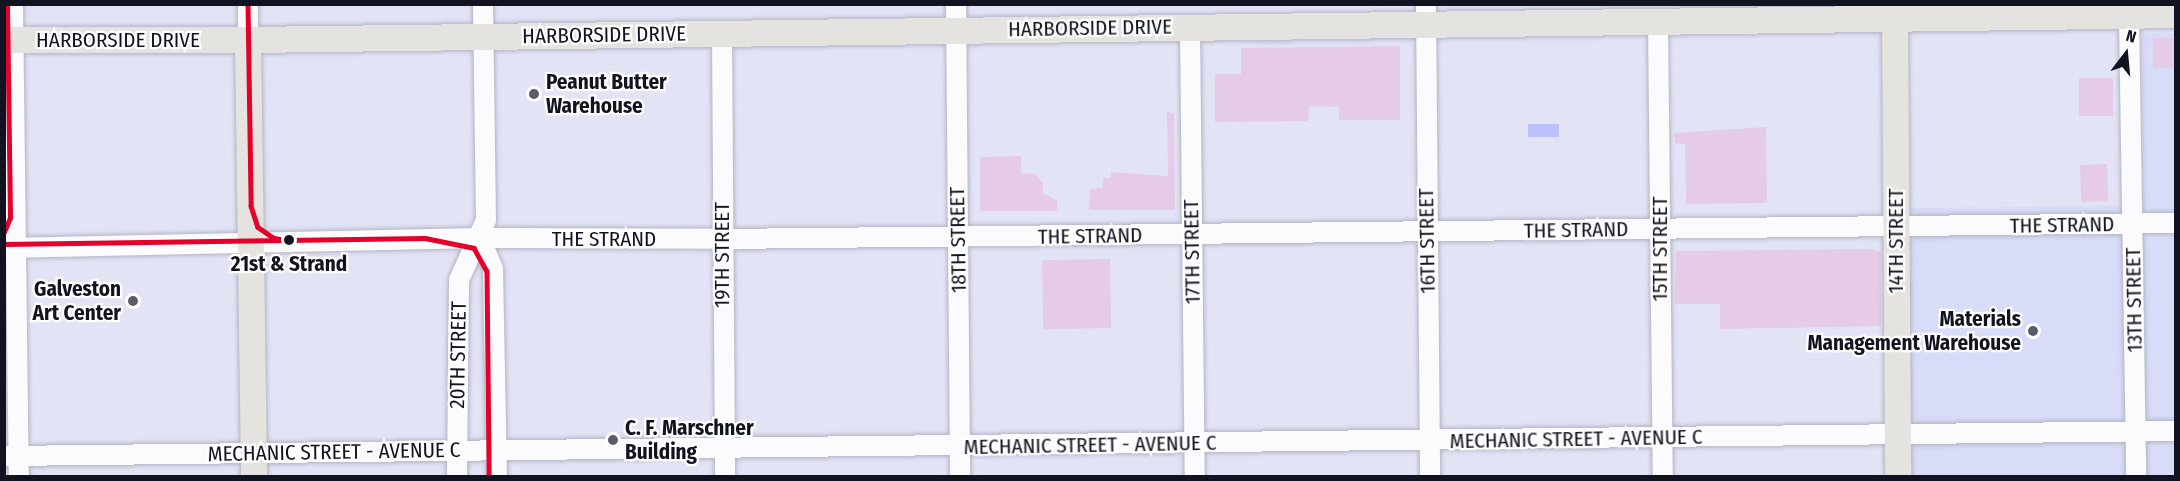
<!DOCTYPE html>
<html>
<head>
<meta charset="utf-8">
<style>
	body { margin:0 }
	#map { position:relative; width:2180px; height:481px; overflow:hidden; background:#e2e4f6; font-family:"Fira Sans Condensed",sans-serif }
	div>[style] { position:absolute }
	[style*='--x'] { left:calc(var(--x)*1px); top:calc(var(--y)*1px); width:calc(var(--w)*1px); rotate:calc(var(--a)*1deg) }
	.built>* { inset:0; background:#d8dcf8 }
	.green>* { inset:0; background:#e5cbe5; transform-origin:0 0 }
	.water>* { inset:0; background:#bcc1fc; transform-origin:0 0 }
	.roads { filter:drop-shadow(0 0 2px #b3b4c3) drop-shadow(0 0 2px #b3b4c3) }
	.minor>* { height:20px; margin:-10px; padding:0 10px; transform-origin:10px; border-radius:10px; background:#fbfbfe }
	.major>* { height:26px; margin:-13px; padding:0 13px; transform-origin:13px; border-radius:13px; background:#e5e3df }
	.tram>* { height:1.5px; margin:-0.75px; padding:0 0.75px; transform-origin:0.75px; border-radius:0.75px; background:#b8b9bd }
	.tram-1>* { height:4.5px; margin:-2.25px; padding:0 2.25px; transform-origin:2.25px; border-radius:2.25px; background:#e4002b }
	.dots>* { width:16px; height:16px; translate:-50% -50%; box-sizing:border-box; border:3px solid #fff; border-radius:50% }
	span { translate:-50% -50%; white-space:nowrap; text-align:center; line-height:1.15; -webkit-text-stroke:4.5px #fff; paint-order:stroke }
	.street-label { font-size:21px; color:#111320 }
	.poi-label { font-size:21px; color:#111320; font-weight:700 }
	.left { translate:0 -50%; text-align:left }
	.right { translate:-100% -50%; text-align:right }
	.stop-label { font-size:21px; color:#111320; font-weight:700 }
	.frame { position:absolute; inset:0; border:6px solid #111320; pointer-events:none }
	.north { position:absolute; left:2096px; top:24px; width:60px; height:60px; -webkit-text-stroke:4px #fff; paint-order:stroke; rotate:16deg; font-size:16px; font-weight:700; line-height:24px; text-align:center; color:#111320 }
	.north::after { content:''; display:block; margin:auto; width:21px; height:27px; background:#111320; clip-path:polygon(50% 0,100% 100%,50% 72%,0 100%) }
</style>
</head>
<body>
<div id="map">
	<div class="built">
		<i style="clip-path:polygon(2142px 34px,2175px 34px,2175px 476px,1912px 476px,1909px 208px,2144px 205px)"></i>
	</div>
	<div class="green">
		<i style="left:2153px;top:38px;width:22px;height:30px"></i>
		<i style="clip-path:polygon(1400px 46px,1400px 120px,1339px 120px,1339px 107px,1309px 106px,1308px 121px,1215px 122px,1215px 74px,1241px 74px,1241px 48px)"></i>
		<i style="left:2079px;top:78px;width:34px;height:38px"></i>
		<i style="clip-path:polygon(1167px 111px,1174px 114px,1175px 210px,1089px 210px,1090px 189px,1103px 188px,1103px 178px,1111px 178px,1111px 172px,1168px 176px)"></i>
		<i style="clip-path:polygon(1766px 127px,1767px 203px,1686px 204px,1685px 144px,1675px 143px,1674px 133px)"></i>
		<i style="clip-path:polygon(1021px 156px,1021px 173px,1035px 174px,1043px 183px,1043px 193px,1057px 201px,1057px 211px,980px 211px,980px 157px)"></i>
		<i style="left:2107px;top:164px;width:37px;height:27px;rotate:88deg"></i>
		<i style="clip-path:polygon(1871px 249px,1881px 252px,1881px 326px,1720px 329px,1720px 304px,1675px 304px,1676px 251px)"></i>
		<i style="left:1110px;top:259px;width:69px;height:68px;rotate:89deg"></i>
	</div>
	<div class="water">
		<i style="left:1528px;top:124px;width:31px;height:13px"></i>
	</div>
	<div class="roads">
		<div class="minor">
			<i style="--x:13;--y:4;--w:472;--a:89.3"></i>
			<i style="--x:248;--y:4;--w:36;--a:90"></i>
			<i style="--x:956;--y:4;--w:472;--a:89.5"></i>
			<i style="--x:1426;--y:4;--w:472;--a:89.5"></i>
			<i style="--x:2129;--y:16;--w:460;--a:89.1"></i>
			<i style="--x:1658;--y:21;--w:455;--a:89.4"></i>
			<i style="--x:1190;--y:27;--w:449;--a:89.4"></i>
			<i style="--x:722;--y:34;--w:442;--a:89.6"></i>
			<i style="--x:480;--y:238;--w:34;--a:67"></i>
			<i style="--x:493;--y:269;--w:207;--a:88.9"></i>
			<i style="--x:4;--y:248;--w:476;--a:-1.2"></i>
			<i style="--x:480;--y:238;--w:242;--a:0.2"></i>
			<i style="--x:722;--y:239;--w:1454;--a:-0.63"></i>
			<i style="--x:4;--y:456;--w:2172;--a:-0.66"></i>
			<i style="--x:457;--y:476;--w:196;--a:-89.4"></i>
			<i style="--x:459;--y:280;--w:66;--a:-65.8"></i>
			<i style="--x:486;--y:220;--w:216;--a:-90.8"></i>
		</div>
		<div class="major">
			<i style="--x:1895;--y:18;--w:458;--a:89.6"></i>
			<i style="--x:4;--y:40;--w:244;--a:0"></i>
			<i style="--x:248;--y:40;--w:1928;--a:-0.74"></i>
			<i style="--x:248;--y:40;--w:436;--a:89.2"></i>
		</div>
	</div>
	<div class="tram">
		<i style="--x:248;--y:4;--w:202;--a:89.1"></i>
		<i style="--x:251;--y:206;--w:22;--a:72"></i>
		<i style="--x:258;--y:227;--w:19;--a:35"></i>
		<i style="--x:274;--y:238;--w:13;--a:9"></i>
		<i style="--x:4;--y:232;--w:15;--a:-67"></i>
		<i style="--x:10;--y:218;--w:214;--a:-90.8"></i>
	</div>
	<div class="tram-1">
		<i style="--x:248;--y:4;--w:202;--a:89.1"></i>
		<i style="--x:251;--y:206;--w:22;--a:72"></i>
		<i style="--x:258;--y:227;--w:19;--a:35"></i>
		<i style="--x:274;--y:238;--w:13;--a:9"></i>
		<i style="--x:4;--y:232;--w:15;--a:-67"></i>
		<i style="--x:10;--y:218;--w:214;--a:-90.8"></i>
		<i style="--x:4;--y:244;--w:421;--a:-0.8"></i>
		<i style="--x:425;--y:238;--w:50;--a:11.5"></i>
		<i style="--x:474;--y:248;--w:26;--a:61"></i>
		<i style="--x:487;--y:271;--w:205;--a:89.4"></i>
	</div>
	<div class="dots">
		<i style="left:534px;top:94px;background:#5a5c6b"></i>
		<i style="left:289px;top:240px;background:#111320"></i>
		<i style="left:133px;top:301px;background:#5a5c6b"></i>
		<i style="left:2033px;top:331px;background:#5a5c6b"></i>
		<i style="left:613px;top:440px;background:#5a5c6b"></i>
	</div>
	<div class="street-label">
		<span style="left:1090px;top:28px;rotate:-1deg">HARBORSIDE DRIVE</span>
		<span style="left:604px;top:35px;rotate:-1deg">HARBORSIDE DRIVE</span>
		<span style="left:118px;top:40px">HARBORSIDE DRIVE</span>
		<span style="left:2062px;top:225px;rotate:-1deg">THE STRAND</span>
		<span style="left:1576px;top:230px;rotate:-1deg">THE STRAND</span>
		<span style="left:1090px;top:236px;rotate:-1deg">THE STRAND</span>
		<span style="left:604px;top:239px">THE STRAND</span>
		<span style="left:958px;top:240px;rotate:-91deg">18TH STREET</span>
		<span style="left:1427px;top:241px;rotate:-91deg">16TH STREET</span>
		<span style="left:1896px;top:241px;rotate:-90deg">14TH STREET</span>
		<span style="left:1660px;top:249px;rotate:-90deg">15TH STREET</span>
		<span style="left:1192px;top:252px;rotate:-91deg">17TH STREET</span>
		<span style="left:722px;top:255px;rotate:-90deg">19TH STREET</span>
		<span style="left:2134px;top:300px;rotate:-91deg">13TH STREET</span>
		<span style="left:458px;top:355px;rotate:-89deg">20TH STREET</span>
		<span style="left:1576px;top:439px;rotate:-1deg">MECHANIC STREET - AVENUE C</span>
		<span style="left:1090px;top:445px;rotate:-1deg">MECHANIC STREET - AVENUE C</span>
		<span style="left:334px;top:452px;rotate:-1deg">MECHANIC STREET - AVENUE C</span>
	</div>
	<div class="poi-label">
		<span class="left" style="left:546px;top:94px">Peanut Butter<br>Warehouse</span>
		<span class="right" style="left:121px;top:301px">Galveston<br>Art Center</span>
		<span class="right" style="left:2021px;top:331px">Materials<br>Management Warehouse</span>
		<span class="left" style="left:625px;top:440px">C. F. Marschner<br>Building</span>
	</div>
	<div class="stop-label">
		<span style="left:289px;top:264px">21st &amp; Strand</span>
	</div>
	<div class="frame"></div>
	<div class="north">N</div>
</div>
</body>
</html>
